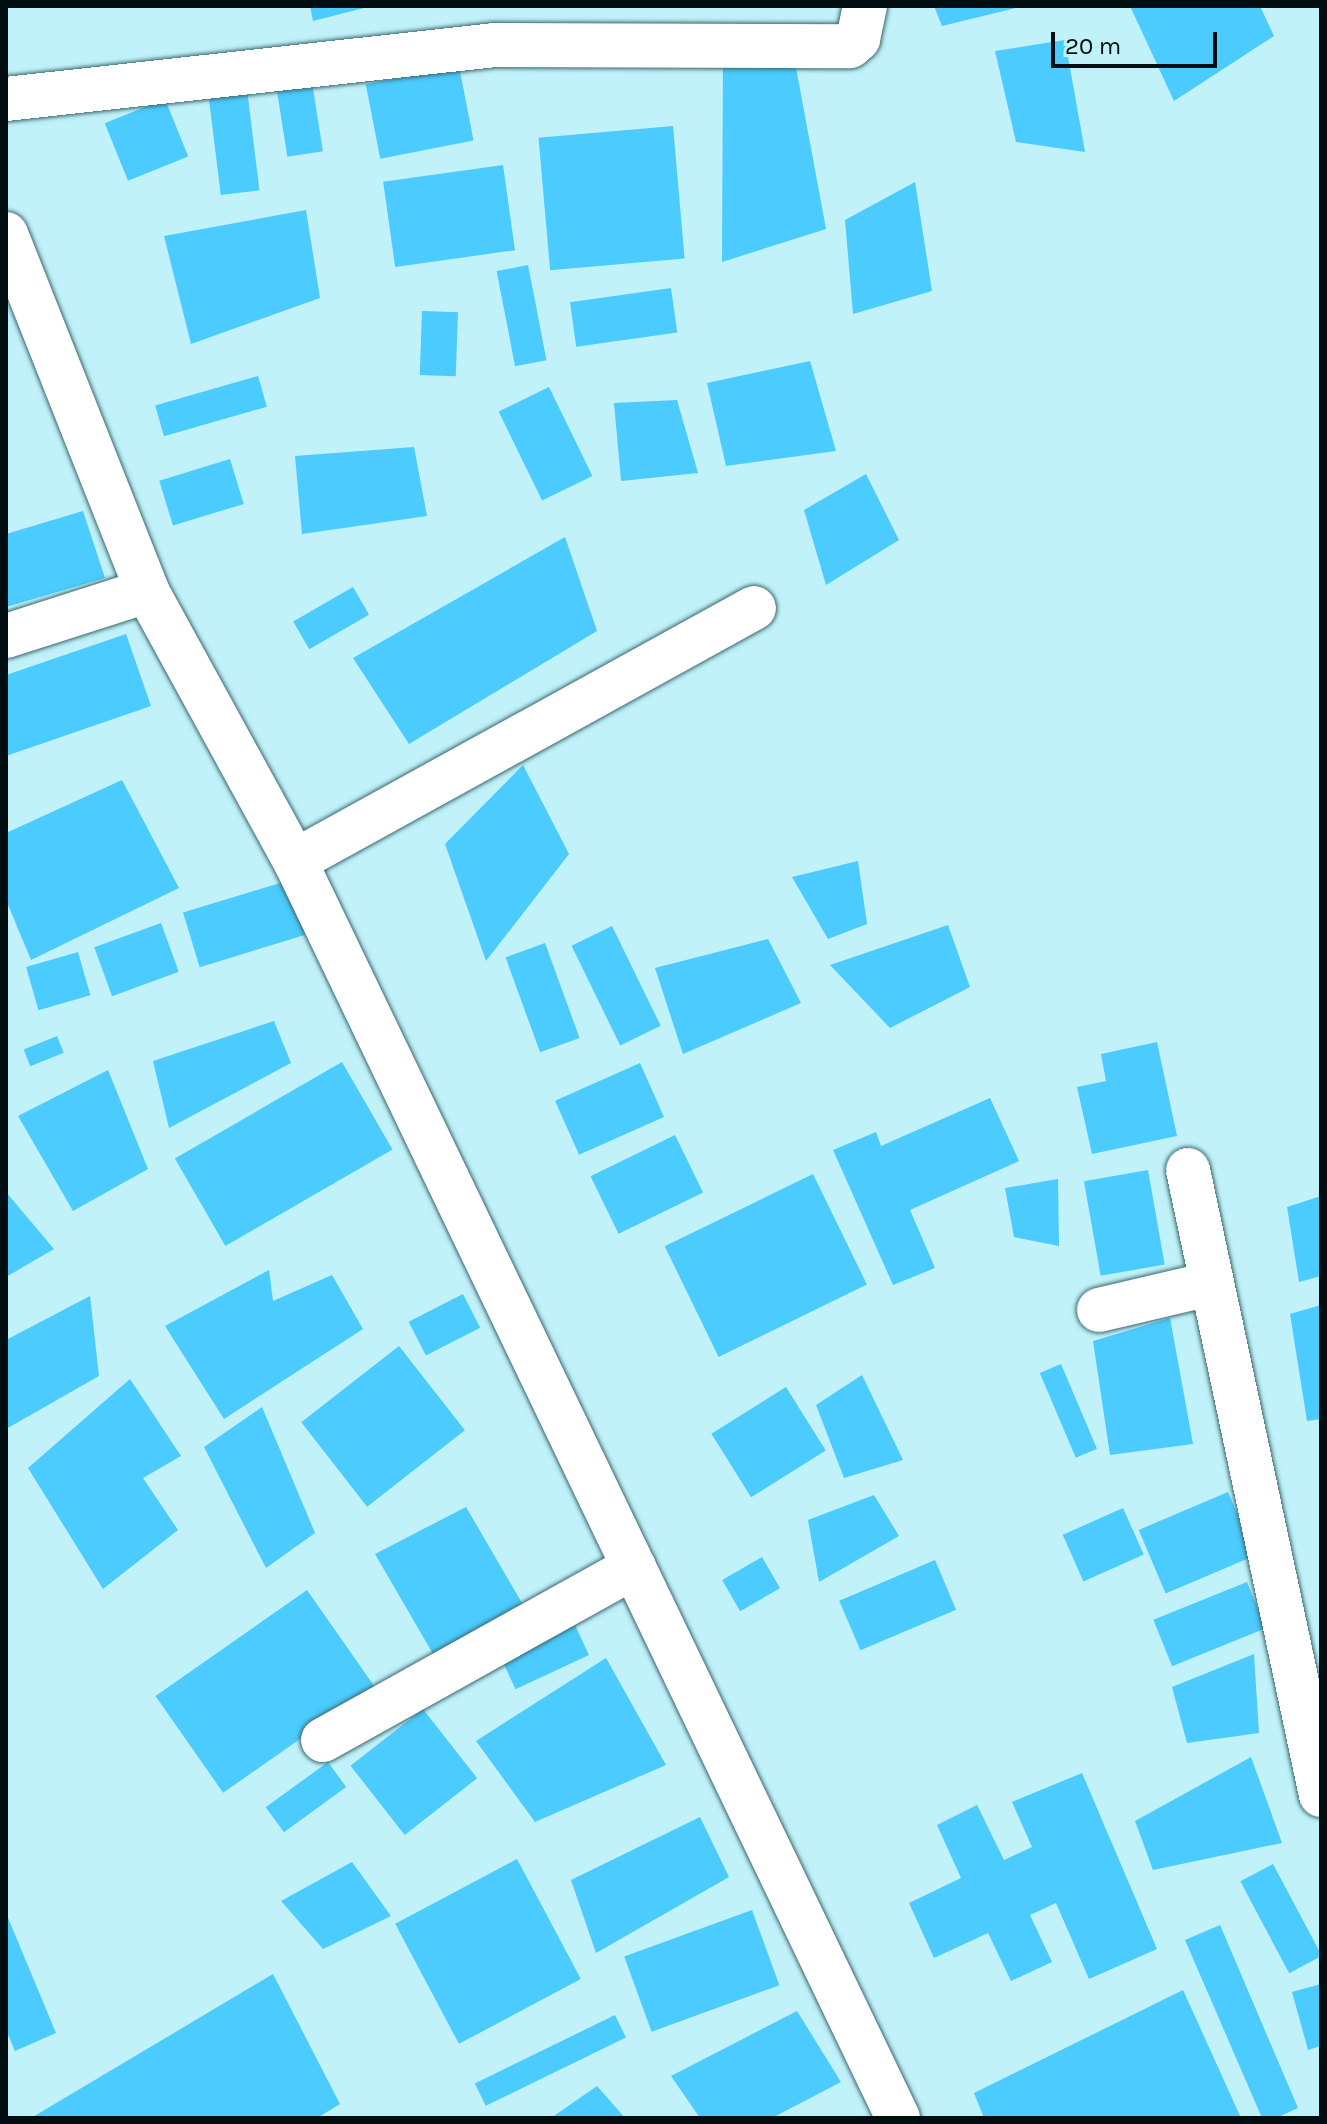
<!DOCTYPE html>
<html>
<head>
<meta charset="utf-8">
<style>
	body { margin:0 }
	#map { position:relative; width:1327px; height:2124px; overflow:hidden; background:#c1f2fa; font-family:Karla,sans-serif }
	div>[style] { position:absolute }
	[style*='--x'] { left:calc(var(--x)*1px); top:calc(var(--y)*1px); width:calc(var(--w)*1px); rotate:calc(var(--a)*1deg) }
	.building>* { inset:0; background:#4bcbfe; transform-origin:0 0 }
	.roads { filter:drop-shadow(0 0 2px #3a676e) drop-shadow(0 0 2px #3a676e) }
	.minor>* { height:44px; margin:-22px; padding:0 22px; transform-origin:22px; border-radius:22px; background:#fff }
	span { translate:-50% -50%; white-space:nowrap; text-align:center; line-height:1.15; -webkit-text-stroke:7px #c1f2fa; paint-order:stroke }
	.frame { position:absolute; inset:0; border:8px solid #000e11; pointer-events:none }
	.scale { position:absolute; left:1051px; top:32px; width:166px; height:36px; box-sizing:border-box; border:4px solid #000e11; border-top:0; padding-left:10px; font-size:24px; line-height:28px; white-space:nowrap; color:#000e11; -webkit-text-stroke:6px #c1f2fa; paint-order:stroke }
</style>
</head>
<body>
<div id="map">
	<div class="building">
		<i style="clip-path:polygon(310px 6px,368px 6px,368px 7px,313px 21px)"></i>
		<i style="clip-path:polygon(934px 6px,1020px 6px,1020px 7px,942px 26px)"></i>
		<i style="clip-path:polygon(1130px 6px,1260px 6px,1274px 36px,1174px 101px)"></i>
		<i style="clip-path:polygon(1065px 40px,1085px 152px,1016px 142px,995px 51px)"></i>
		<i style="clip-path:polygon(723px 53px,794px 57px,826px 229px,722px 262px)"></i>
		<i style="left:459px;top:66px;width:76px;height:95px;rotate:79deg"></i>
		<i style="left:312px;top:82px;width:70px;height:36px;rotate:81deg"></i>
		<i style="left:247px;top:89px;width:102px;height:39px;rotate:83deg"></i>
		<i style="left:165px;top:99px;width:62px;height:65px;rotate:68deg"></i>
		<i style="left:673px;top:126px;width:133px;height:135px;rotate:85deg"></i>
		<i style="left:503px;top:165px;width:86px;height:121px;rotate:82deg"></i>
		<i style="clip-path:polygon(915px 182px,932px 291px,853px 314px,845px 220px)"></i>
		<i style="clip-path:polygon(306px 210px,320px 298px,191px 344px,164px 236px)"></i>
		<i style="left:528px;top:265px;width:97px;height:32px;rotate:79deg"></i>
		<i style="left:671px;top:288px;width:45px;height:102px;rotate:82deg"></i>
		<i style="left:422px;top:311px;width:36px;height:64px;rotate:2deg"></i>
		<i style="clip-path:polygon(810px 361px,836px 451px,726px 466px,707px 383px)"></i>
		<i style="left:258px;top:376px;width:32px;height:107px;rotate:74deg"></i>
		<i style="left:549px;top:387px;width:99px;height:56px;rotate:64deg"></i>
		<i style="clip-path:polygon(677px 400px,698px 473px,621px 481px,614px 403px)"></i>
		<i style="clip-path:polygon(414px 447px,427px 516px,302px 534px,295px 456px)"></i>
		<i style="left:230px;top:459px;width:47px;height:74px;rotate:73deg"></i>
		<i style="clip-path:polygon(866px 474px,899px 540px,826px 585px,804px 510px)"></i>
		<i style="clip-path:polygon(83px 511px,105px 578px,6px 607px,6px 534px)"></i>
		<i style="clip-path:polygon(565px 537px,597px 631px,409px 744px,353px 658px)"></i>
		<i style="left:353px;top:587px;width:32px;height:69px;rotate:60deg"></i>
		<i style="clip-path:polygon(126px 634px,151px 706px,6px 756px,6px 675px)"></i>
		<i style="clip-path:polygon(523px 765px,569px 854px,486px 961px,445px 844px)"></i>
		<i style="clip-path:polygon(122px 780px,179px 888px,31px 960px,6px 900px,6px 833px)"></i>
		<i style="clip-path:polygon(858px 861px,867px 924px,828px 939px,792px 877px)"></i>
		<i style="left:293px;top:879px;width:57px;height:115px;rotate:73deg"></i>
		<i style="left:161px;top:923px;width:52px;height:71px;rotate:70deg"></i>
		<i style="clip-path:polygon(948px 925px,970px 987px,890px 1028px,830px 965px)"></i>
		<i style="left:612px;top:926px;width:111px;height:45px;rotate:64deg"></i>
		<i style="clip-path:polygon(768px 939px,801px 1003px,683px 1054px,655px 968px)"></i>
		<i style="left:545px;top:943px;width:101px;height:42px;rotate:70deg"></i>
		<i style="left:78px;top:952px;width:45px;height:54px;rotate:74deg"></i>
		<i style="clip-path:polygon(274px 1021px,291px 1063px,169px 1128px,153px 1061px)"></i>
		<i style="left:57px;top:1036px;width:18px;height:36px;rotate:68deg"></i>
		<i style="clip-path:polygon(1157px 1042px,1177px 1136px,1092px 1154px,1077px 1087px,1106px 1081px,1101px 1054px)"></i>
		<i style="left:342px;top:1062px;width:101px;height:193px;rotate:60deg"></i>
		<i style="left:640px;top:1063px;width:59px;height:93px;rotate:66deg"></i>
		<i style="clip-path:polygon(108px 1070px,148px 1169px,73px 1211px,18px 1116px)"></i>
		<i style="clip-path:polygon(990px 1098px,1019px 1161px,910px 1210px,935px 1268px,893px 1285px,833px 1150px,876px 1132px,881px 1146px)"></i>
		<i style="left:675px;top:1135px;width:64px;height:94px;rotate:64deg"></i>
		<i style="left:1148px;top:1170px;width:96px;height:65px;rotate:80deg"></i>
		<i style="left:813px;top:1174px;width:123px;height:165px;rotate:64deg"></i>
		<i style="clip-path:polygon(1058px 1179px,1059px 1246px,1014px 1237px,1005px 1188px)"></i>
		<i style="clip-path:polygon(6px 1192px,54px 1249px,6px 1277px)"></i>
		<i style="clip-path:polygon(1321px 1196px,1321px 1276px,1299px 1282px,1287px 1207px)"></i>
		<i style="clip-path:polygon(269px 1270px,273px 1301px,332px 1275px,363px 1329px,224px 1419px,165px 1326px)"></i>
		<i style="left:463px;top:1294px;width:38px;height:61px;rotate:63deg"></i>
		<i style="clip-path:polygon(90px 1296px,99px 1376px,6px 1429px,6px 1340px)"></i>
		<i style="clip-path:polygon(1321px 1305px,1321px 1419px,1307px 1421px,1290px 1314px)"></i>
		<i style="clip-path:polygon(1170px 1318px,1193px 1444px,1110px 1455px,1093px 1341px)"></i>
		<i style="left:399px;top:1346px;width:107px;height:124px;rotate:52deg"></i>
		<i style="left:1061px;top:1364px;width:92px;height:23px;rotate:67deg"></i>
		<i style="clip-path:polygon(862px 1375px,903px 1460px,844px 1478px,816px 1405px)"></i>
		<i style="clip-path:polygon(130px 1379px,181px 1456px,143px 1478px,178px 1530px,103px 1589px,28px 1468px)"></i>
		<i style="left:786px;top:1387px;width:75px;height:88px;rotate:58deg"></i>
		<i style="clip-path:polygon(262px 1407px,315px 1533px,266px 1568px,204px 1447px)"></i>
		<i style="left:1228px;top:1492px;width:69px;height:97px;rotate:67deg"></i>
		<i style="clip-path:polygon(874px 1495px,899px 1536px,819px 1582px,808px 1520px)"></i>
		<i style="clip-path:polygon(466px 1507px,522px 1603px,440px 1666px,375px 1554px)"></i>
		<i style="left:1123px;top:1508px;width:51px;height:66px;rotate:66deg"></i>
		<i style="left:762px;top:1557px;width:36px;height:46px;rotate:60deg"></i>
		<i style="left:935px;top:1560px;width:54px;height:104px;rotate:67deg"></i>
		<i style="left:1247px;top:1582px;width:50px;height:101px;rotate:68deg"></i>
		<i style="left:307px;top:1590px;width:118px;height:185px;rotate:55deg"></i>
		<i style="left:575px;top:1625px;width:33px;height:81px;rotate:65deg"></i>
		<i style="clip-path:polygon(1254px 1654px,1259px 1733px,1187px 1743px,1172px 1687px)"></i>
		<i style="clip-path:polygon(606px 1658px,666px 1765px,535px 1822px,476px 1741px)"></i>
		<i style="left:423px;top:1709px;width:88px;height:92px;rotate:52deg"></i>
		<i style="clip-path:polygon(1251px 1757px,1282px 1843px,1153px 1870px,1135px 1821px)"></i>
		<i style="left:328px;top:1762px;width:31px;height:77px;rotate:54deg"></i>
		<i style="clip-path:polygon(1082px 1773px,1157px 1949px,1089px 1979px,1056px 1903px,1030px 1915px,1052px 1962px,1011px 1981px,988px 1933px,934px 1958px,909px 1903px,961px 1878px,937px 1825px,977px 1805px,1004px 1860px,1032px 1847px,1012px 1802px)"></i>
		<i style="clip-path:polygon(700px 1817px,729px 1877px,596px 1953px,571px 1880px)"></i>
		<i style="left:517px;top:1859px;width:136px;height:138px;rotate:62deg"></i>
		<i style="clip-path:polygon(352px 1862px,391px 1916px,323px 1949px,281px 1901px)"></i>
		<i style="left:1273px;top:1864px;width:104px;height:37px;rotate:62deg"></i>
		<i style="left:752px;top:1910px;width:80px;height:136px;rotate:70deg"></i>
		<i style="clip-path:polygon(6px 1913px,56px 2033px,15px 2051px,6px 2030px)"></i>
		<i style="clip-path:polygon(1220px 1925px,1298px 2108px,1276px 2118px,1262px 2118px,1185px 1940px)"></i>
		<i style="clip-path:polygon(273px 1974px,340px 2104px,317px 2118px,31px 2118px)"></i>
		<i style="clip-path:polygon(1321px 1984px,1321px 2046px,1308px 2050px,1292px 1992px)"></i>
		<i style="clip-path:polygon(1183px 1990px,1241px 2118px,984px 2118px,974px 2093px)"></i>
		<i style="clip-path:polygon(797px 2011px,841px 2082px,772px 2118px,700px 2118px,671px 2076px)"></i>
		<i style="left:615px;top:2015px;width:25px;height:156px;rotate:64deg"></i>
		<i style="clip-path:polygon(597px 2086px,625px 2118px,551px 2118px)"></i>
	</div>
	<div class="roads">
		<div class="minor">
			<i style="--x:6;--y:99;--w:490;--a:-6.3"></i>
			<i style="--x:493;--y:45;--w:357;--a:0.2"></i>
			<i style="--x:850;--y:46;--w:11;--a:-41"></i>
			<i style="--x:858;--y:39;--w:34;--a:-78"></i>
			<i style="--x:6;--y:234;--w:384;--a:68.4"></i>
			<i style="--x:147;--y:591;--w:308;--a:61.3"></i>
			<i style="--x:295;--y:861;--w:1394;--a:64.37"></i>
			<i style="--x:6;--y:636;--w:148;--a:-17.7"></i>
			<i style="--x:295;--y:861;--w:524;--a:-28.86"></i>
			<i style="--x:1188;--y:1170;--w:639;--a:77.99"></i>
			<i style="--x:1099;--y:1310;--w:114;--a:-13.2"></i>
			<i style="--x:323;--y:1740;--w:356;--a:-29.1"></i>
		</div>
	</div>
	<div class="frame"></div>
	<div class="scale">20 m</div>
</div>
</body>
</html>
